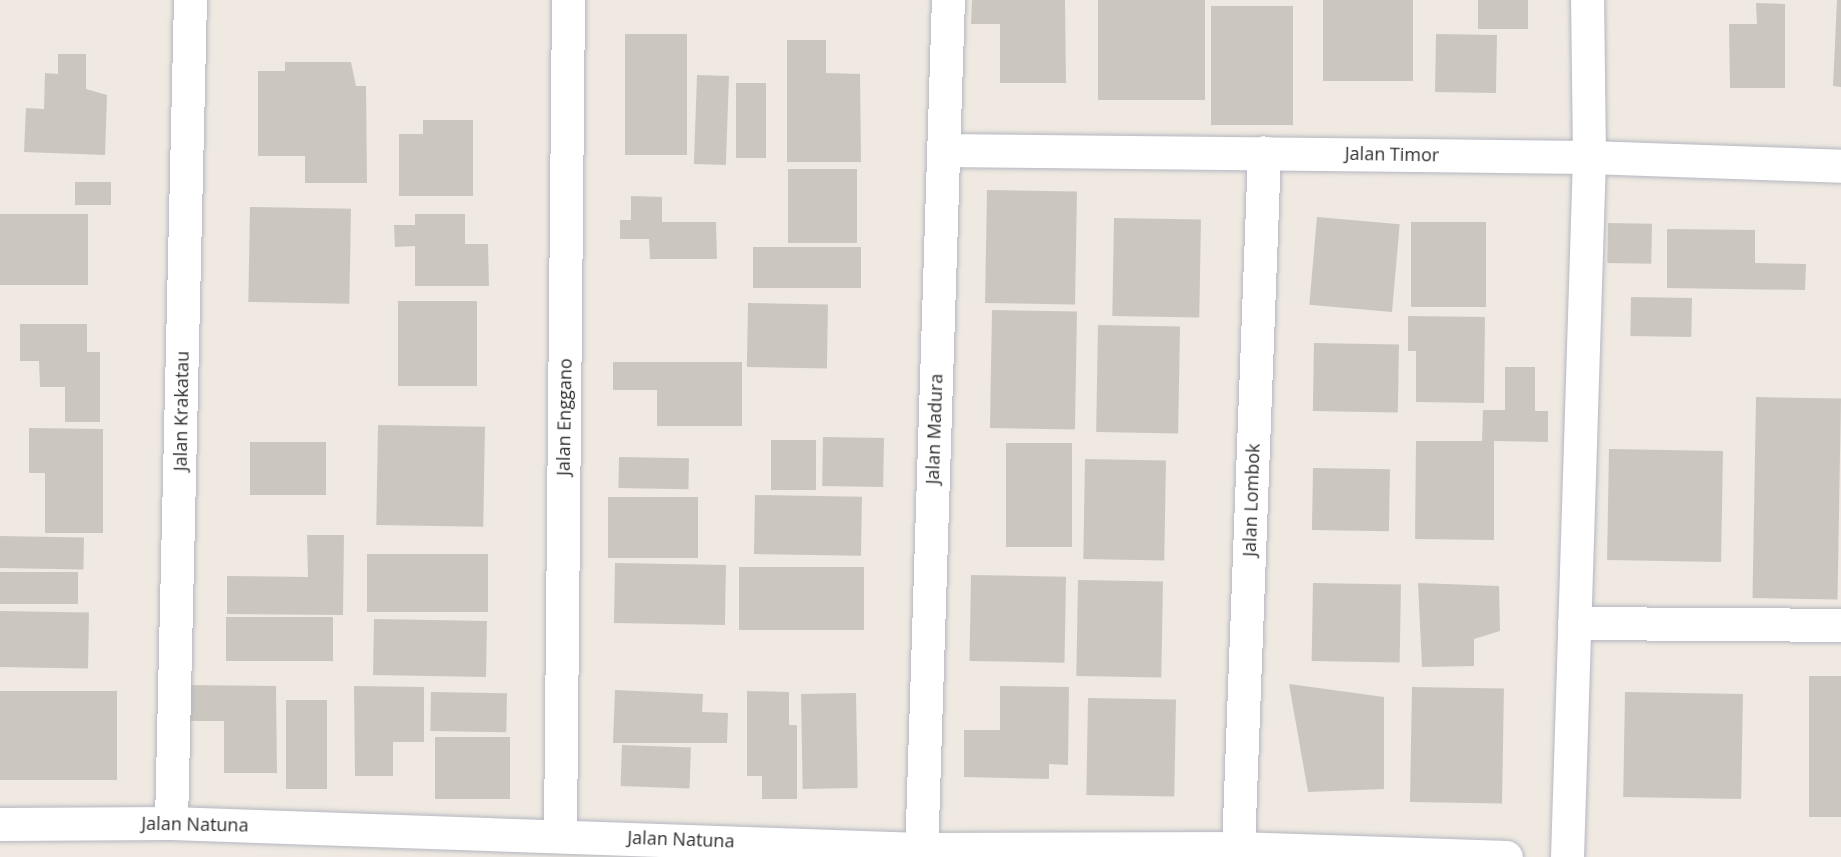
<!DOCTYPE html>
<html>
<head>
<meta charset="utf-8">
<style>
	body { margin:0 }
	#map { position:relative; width:1841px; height:857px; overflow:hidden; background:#efe9e1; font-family:"Open Sans",sans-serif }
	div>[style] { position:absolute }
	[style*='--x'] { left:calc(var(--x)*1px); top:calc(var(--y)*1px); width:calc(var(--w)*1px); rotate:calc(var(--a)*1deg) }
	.building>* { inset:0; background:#cbc7bf; transform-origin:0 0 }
	.roads { filter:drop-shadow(0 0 2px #b4b7c1) drop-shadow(0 0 2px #b4b7c1) }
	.minor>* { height:33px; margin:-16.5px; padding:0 16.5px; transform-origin:16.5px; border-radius:16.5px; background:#fff }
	span { translate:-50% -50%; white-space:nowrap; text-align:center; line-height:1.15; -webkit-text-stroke:4.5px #fff; paint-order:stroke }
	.street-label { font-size:18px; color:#2e2e2e }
</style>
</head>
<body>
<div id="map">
	<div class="building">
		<i style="clip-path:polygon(972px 0,1065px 0,1066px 83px,1000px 83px,1000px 24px,971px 24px)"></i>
		<i style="left:1098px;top:0;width:107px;height:100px"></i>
		<i style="left:1323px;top:0;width:90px;height:81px"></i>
		<i style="left:1478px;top:0;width:50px;height:29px"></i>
		<i style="clip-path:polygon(1837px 0,1841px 0,1841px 87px,1833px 86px)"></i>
		<i style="clip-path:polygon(1756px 3px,1785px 4px,1785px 88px,1730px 88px,1729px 24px,1757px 24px)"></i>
		<i style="left:1211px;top:6px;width:82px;height:119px"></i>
		<i style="left:625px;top:34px;width:62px;height:121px"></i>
		<i style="left:1436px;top:34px;width:61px;height:58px;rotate:1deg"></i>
		<i style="clip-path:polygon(787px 40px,826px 40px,826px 73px,860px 74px,861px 162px,787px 162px)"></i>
		<i style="clip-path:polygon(58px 54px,86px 54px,86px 89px,107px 95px,105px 155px,24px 152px,26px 108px,44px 109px,45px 73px,58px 74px)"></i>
		<i style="clip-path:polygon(285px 62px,351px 62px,356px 86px,366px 86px,367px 183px,305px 183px,305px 156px,258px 156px,258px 71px,285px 71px)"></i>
		<i style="left:697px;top:75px;width:32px;height:89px;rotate:2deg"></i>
		<i style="left:736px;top:83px;width:30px;height:75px"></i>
		<i style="clip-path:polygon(423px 120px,473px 120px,473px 196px,399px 196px,399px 134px,423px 134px)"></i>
		<i style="left:788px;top:169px;width:69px;height:74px"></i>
		<i style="left:75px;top:182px;width:36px;height:23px"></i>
		<i style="left:987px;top:190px;width:90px;height:113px;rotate:1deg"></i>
		<i style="clip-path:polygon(631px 196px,662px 197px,662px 222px,716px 222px,717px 259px,650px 259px,649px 239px,620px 239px,620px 220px,631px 220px)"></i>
		<i style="left:250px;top:207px;width:101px;height:95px;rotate:1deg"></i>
		<i style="left:0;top:214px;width:88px;height:71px"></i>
		<i style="clip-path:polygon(415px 214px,465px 214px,465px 244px,488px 244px,489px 286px,415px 286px,415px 246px,395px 247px,394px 225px,415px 225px)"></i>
		<i style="left:1317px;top:217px;width:83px;height:88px;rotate:5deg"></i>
		<i style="left:1114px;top:218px;width:87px;height:98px;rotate:1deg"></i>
		<i style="left:1411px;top:222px;width:75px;height:85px"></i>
		<i style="left:1608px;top:223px;width:44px;height:40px;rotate:1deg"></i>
		<i style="clip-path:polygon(1667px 229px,1755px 230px,1755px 263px,1806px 264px,1805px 290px,1667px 288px)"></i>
		<i style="left:753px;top:247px;width:108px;height:41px"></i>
		<i style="left:1631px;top:297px;width:61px;height:39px;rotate:1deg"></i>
		<i style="left:398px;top:301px;width:79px;height:85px"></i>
		<i style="left:748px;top:303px;width:80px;height:64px;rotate:1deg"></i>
		<i style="left:992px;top:310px;width:85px;height:118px;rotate:1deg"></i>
		<i style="clip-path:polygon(1408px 316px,1485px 317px,1484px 403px,1416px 402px,1416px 351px,1408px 351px)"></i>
		<i style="clip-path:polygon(20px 324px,87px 324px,87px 352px,100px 352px,100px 422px,65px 422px,65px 387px,40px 387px,39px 361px,20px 361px)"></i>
		<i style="left:1098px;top:325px;width:82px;height:107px;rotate:1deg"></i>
		<i style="left:1314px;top:343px;width:85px;height:68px;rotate:1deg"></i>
		<i style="clip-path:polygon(613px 362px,742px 362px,742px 426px,657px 426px,657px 390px,613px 390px)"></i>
		<i style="clip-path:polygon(1505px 367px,1535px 367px,1535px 411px,1548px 411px,1548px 442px,1494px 441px,1494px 540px,1415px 539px,1416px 441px,1482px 441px,1483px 410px,1505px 410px)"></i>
		<i style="left:1756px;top:397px;width:85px;height:201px;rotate:1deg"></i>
		<i style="left:378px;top:425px;width:107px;height:100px;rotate:1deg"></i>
		<i style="clip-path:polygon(29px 428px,103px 429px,103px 533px,45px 533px,45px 473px,29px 473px)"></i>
		<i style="left:823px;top:437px;width:61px;height:49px;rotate:1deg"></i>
		<i style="left:771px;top:440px;width:45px;height:50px"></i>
		<i style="left:250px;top:442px;width:76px;height:53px"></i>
		<i style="left:1006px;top:443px;width:66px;height:104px"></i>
		<i style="left:1609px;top:449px;width:114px;height:111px;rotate:1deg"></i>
		<i style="left:619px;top:457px;width:70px;height:31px;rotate:1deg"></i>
		<i style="left:1085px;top:459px;width:81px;height:100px;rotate:1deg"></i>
		<i style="left:1313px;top:468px;width:77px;height:62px;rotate:1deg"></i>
		<i style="left:755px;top:495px;width:107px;height:59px;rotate:1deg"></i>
		<i style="left:608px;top:497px;width:90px;height:61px"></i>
		<i style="clip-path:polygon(307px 535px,344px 535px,343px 615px,227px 614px,227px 576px,308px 577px)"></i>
		<i style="left:0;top:536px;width:84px;height:32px;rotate:1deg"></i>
		<i style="left:367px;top:554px;width:121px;height:58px"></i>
		<i style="left:615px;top:563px;width:111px;height:60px;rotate:1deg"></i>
		<i style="left:739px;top:567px;width:125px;height:63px"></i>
		<i style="left:0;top:572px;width:78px;height:32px"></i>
		<i style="left:971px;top:575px;width:95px;height:86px;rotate:1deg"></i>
		<i style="left:1078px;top:580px;width:85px;height:96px;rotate:1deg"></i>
		<i style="left:1313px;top:583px;width:88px;height:78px;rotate:1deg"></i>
		<i style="clip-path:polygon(1418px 583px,1499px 586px,1500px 631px,1474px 639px,1474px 666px,1422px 667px)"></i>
		<i style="left:0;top:611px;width:89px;height:56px;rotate:1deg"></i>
		<i style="left:226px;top:617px;width:107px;height:44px"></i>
		<i style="left:374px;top:619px;width:113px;height:56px;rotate:1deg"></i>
		<i style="left:1809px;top:676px;width:32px;height:141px"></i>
		<i style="clip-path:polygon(1289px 684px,1384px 697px,1384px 789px,1308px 792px)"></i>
		<i style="clip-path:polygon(183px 685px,276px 686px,277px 773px,224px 773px,224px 721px,183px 721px)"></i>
		<i style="clip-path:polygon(354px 686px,424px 687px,424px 742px,393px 742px,393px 776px,355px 776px)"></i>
		<i style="clip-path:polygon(1000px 686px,1069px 687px,1068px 765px,1049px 764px,1049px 779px,964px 777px,964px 730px,1000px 730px)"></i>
		<i style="left:1412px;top:687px;width:92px;height:115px;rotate:1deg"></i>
		<i style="clip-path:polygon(615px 690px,703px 694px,702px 712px,728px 713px,727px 743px,613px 743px)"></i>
		<i style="left:0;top:691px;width:117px;height:89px"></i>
		<i style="clip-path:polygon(747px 691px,789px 692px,789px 725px,797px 725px,797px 799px,762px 799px,762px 776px,747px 776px)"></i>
		<i style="left:431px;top:692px;width:76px;height:39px;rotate:1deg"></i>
		<i style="left:1625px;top:692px;width:118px;height:105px;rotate:1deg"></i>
		<i style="left:856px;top:693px;width:95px;height:55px;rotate:89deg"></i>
		<i style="left:1088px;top:698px;width:88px;height:97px;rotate:1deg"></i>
		<i style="left:286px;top:700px;width:41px;height:89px"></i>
		<i style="left:435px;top:737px;width:75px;height:62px"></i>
		<i style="left:622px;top:745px;width:69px;height:41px;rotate:2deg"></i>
	</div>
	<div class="roads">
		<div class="minor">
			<i style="--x:943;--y:150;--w:646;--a:0.62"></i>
			<i style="--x:1589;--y:157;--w:252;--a:2"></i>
			<i style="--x:1574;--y:623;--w:267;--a:0.4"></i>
			<i style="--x:171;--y:823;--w:823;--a:-88.68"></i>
			<i style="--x:0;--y:824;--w:171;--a:-0.3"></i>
			<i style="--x:171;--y:823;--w:750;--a:1.99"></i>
			<i style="--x:921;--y:849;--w:317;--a:-0.2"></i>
			<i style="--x:1238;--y:848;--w:268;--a:1.9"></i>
			<i style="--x:560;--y:833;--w:833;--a:-89.45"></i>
			<i style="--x:1238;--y:848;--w:696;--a:-87.86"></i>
			<i style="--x:921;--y:857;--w:857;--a:-88.2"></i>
			<i style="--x:1567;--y:857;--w:700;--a:-88.2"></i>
			<i style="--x:1589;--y:157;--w:157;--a:-90.7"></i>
		</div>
	</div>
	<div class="street-label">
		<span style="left:1392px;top:154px;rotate:1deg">Jalan Timor</span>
		<span style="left:181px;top:411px;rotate:-89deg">Jalan Krakatau</span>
		<span style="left:564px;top:417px;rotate:-89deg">Jalan Enggano</span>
		<span style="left:934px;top:429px;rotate:-88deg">Jalan Madura</span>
		<span style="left:1251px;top:500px;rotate:-88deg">Jalan Lombok</span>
		<span style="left:195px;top:824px;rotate:1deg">Jalan Natuna</span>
		<span style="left:681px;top:839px;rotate:2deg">Jalan Natuna</span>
	</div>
</div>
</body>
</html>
